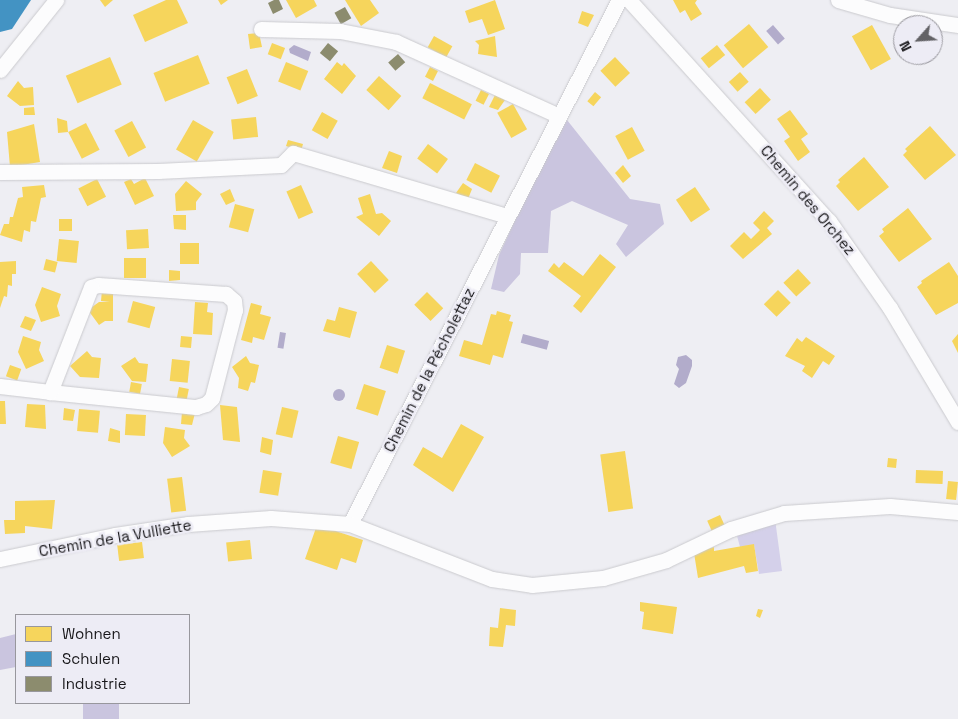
<!DOCTYPE html>
<html>
<head>
<meta charset="utf-8">
<style>
	body { margin:0 }
	#map { position:relative; width:958px; height:719px; overflow:hidden; background:#eeeef3; font-family:"Space Grotesk",sans-serif }
	div>[style] { position:absolute }
	[style*='--x'] { left:calc(var(--x)*1px); top:calc(var(--y)*1px); width:calc(var(--w)*1px); rotate:calc(var(--a)*1deg) }
	.green>* { inset:0; background:#d4d0ea }
	.forest>* { inset:0; background:#cac5df; transform-origin:0 0 }
	.water>* { inset:0; background:#b2accb; transform-origin:0 0 }
	.round { border-radius:50% }
	.homes>* { inset:0; background:#f6d55c; transform-origin:0 0 }
	.schools>* { inset:0; background:#4393c3 }
	.industry>* { inset:0; background:#8c8c6e; transform-origin:0 0 }
	.roads { filter:drop-shadow(0 0 1px #cacace) drop-shadow(0 0 1px #cacace) }
	.minor>* { height:15px; margin:-7.5px; padding:0 7.5px; transform-origin:7.5px; border-radius:7.5px; background:#fcfcfd }
	span { translate:-50% -50%; white-space:nowrap; text-align:center; line-height:1.15; -webkit-text-stroke:5px #edecf5; paint-order:stroke }
	.street-label { font-size:15px; color:#18171a }
	.legend { position:absolute; left:15px; top:614px; width:175px; height:90px; box-sizing:border-box; background:#edecf5; border:1px solid #98979d; margin:0; padding:6px 9px; list-style:none; font-size:15px; color:#18171a }
	.legend li { display:flex; align-items:center; gap:10px; height:25px }
	.legend b { width:25px; border:1px solid #98979d }
	.north { position:absolute; left:893px; top:15px; width:50px; height:50px; box-sizing:border-box; background:#edecf5; border:1px solid #98979d; border-radius:50%; rotate:244deg; font-size:14px; font-weight:700; line-height:20px; text-align:center; color:#18171a }
	.north::after { content:''; display:block; margin:auto; width:18px; height:22px; background:#636266; clip-path:polygon(50% 0,100% 100%,50% 72%,0 100%) }
</style>
</head>
<body>
<div id="map">
	<div class="green">
		<i style="clip-path:polygon(775px 519px,782px 571px,759px 574px,754px 545px,740px 547px,736px 532px)"></i>
	</div>
	<div class="forest">
		<i style="clip-path:polygon(567px 120px,630px 199px,660px 204px,664px 224px,626px 257px,616px 244px,628px 225px,572px 201px,551px 211px,548px 253px,521px 253px,520px 274px,504px 292px,491px 289px,499px 255px,541px 164px)"></i>
		<i style="clip-path:polygon(16px 634px,16px 667px,0 670px,0 638px)"></i>
		<i style="left:83px;top:703px;width:36px;height:16px"></i>
	</div>
	<div class="water">
		<i style="left:773px;top:25px;width:18px;height:9px;rotate:49deg"></i>
		<i style="clip-path:polygon(294px 45px,311px 52px,308px 61px,290px 53px,289px 49px)"></i>
		<i style="left:280px;top:332px;width:6px;height:16px;rotate:9deg"></i>
		<i style="left:523px;top:334px;width:27px;height:9px;rotate:15deg"></i>
		<i style="clip-path:polygon(686px 355px,692px 360px,692px 366px,686px 383px,679px 388px,674px 384px,679px 369px,676px 365px,678px 357px)"></i>
		<i class="round" style="left:333px;top:389px;width:12px;height:12px"></i>
	</div>
	<div class="homes">
		<i style="clip-path:polygon(100px 0,113px 0,105px 7px)"></i>
		<i style="clip-path:polygon(166px 0,177px 0,188px 23px,145px 42px,133px 15px)"></i>
		<i style="clip-path:polygon(218px 0,228px 0,221px 5px)"></i>
		<i style="clip-path:polygon(286px 0,314px 0,317px 6px,296px 18px)"></i>
		<i style="clip-path:polygon(345px 0,370px 0,379px 13px,361px 26px)"></i>
		<i style="clip-path:polygon(495px 0,505px 29px,488px 35px,482px 19px,469px 23px,465px 11px)"></i>
		<i style="clip-path:polygon(673px 0,697px 0,695px 3px,702px 14px,691px 21px,685px 10px,680px 13px)"></i>
		<i style="clip-path:polygon(582px 11px,594px 15px,588px 27px,578px 23px)"></i>
		<i style="left:749px;top:24px;width:30px;height:33px;rotate:50deg"></i>
		<i style="left:872px;top:25px;width:39px;height:23px;rotate:61deg"></i>
		<i style="clip-path:polygon(259px 33px,262px 47px,250px 49px,248px 34px)"></i>
		<i style="left:434px;top:36px;width:21px;height:13px;rotate:29deg"></i>
		<i style="clip-path:polygon(495px 36px,497px 57px,478px 54px,479px 45px,475px 41px)"></i>
		<i style="left:272px;top:43px;width:14px;height:12px;rotate:21deg"></i>
		<i style="left:717px;top:45px;width:13px;height:21px;rotate:51deg"></i>
		<i style="left:198px;top:55px;width:31px;height:48px;rotate:68deg"></i>
		<i style="left:110px;top:57px;width:30px;height:48px;rotate:67deg"></i>
		<i style="left:615px;top:57px;width:22px;height:20px;rotate:47deg"></i>
		<i style="left:286px;top:62px;width:24px;height:21px;rotate:22deg"></i>
		<i style="clip-path:polygon(337px 62px,342px 66px,344px 63px,356px 76px,342px 94px,324px 79px)"></i>
		<i style="left:430px;top:67px;width:9px;height:11px;rotate:27deg"></i>
		<i style="left:247px;top:69px;width:29px;height:22px;rotate:68deg"></i>
		<i style="left:740px;top:72px;width:13px;height:15px;rotate:48deg"></i>
		<i style="left:379px;top:76px;width:30px;height:19px;rotate:42deg"></i>
		<i style="clip-path:polygon(18px 81px,24px 88px,33px 87px,34px 105px,20px 106px,7px 96px)"></i>
		<i style="left:430px;top:83px;width:47px;height:17px;rotate:27deg"></i>
		<i style="left:760px;top:88px;width:16px;height:21px;rotate:47deg"></i>
		<i style="left:481px;top:90px;width:9px;height:12px;rotate:27deg"></i>
		<i style="left:595px;top:92px;width:8px;height:12px;rotate:40deg"></i>
		<i style="clip-path:polygon(495px 95px,505px 100px,498px 110px,489px 107px)"></i>
		<i style="left:513px;top:104px;width:29px;height:18px;rotate:61deg"></i>
		<i style="clip-path:polygon(34px 107px,35px 115px,24px 115px,24px 108px)"></i>
		<i style="clip-path:polygon(790px 110px,808px 134px,801px 139px,810px 152px,798px 161px,784px 141px,790px 137px,777px 119px)"></i>
		<i style="left:322px;top:112px;width:18px;height:21px;rotate:29deg"></i>
		<i style="left:256px;top:117px;width:20px;height:25px;rotate:84deg"></i>
		<i style="clip-path:polygon(57px 118px,67px 121px,68px 132px,58px 133px)"></i>
		<i style="left:193px;top:120px;width:24px;height:34px;rotate:30deg"></i>
		<i style="left:132px;top:121px;width:30px;height:20px;rotate:62deg"></i>
		<i style="left:86px;top:123px;width:30px;height:20px;rotate:63deg"></i>
		<i style="clip-path:polygon(34px 124px,40px 162px,10px 167px,7px 132px)"></i>
		<i style="clip-path:polygon(930px 126px,956px 155px,925px 180px,903px 155px,907px 151px,905px 149px)"></i>
		<i style="left:632px;top:127px;width:27px;height:19px;rotate:62deg"></i>
		<i style="clip-path:polygon(288px 140px,303px 144px,301px 151px,286px 146px)"></i>
		<i style="left:428px;top:144px;width:25px;height:18px;rotate:37deg"></i>
		<i style="clip-path:polygon(389px 151px,402px 156px,397px 173px,382px 168px)"></i>
		<i style="clip-path:polygon(864px 157px,889px 187px,858px 211px,836px 186px,840px 182px,838px 180px)"></i>
		<i style="left:475px;top:163px;width:28px;height:19px;rotate:27deg"></i>
		<i style="clip-path:polygon(623px 165px,631px 176px,623px 183px,615px 173px)"></i>
		<i style="clip-path:polygon(145px 178px,154px 196px,135px 205px,124px 182px,131px 179px,134px 184px)"></i>
		<i style="left:97px;top:179px;width:20px;height:21px;rotate:63deg"></i>
		<i style="clip-path:polygon(186px 181px,202px 194px,196px 202px,196px 210px,176px 211px,175px 194px)"></i>
		<i style="clip-path:polygon(463px 183px,472px 189px,468px 199px,456px 193px)"></i>
		<i style="clip-path:polygon(44px 185px,46px 197px,41px 198px,36px 222px,31px 221px,30px 232px,24px 230px,22px 242px,0 235px,4px 224px,9px 224px,10px 217px,13px 217px,18px 198px,23px 197px,22px 187px)"></i>
		<i style="left:301px;top:185px;width:30px;height:16px;rotate:66deg"></i>
		<i style="left:695px;top:187px;width:27px;height:23px;rotate:56deg"></i>
		<i style="clip-path:polygon(230px 189px,235px 201px,226px 205px,220px 194px)"></i>
		<i style="clip-path:polygon(370px 194px,376px 214px,382px 213px,391px 221px,379px 236px,356px 217px,363px 214px,358px 198px)"></i>
		<i style="left:235px;top:204px;width:20px;height:24px;rotate:15deg"></i>
		<i style="clip-path:polygon(908px 208px,932px 239px,899px 262px,879px 236px,884px 232px,882px 229px)"></i>
		<i style="clip-path:polygon(764px 211px,774px 221px,767px 228px,772px 234px,743px 259px,730px 246px,744px 232px,751px 239px,760px 230px,753px 223px)"></i>
		<i style="clip-path:polygon(173px 215px,186px 215px,186px 230px,174px 229px)"></i>
		<i style="left:59px;top:219px;width:13px;height:12px"></i>
		<i style="left:148px;top:229px;width:19px;height:22px;rotate:87deg"></i>
		<i style="left:59px;top:239px;width:20px;height:22px;rotate:6deg"></i>
		<i style="left:180px;top:243px;width:19px;height:21px"></i>
		<i style="clip-path:polygon(600px 254px,616px 267px,581px 313px,573px 306px,581px 296px,548px 271px,554px 263px,559px 268px,564px 262px,583px 276px)"></i>
		<i style="left:124px;top:258px;width:22px;height:20px"></i>
		<i style="left:46px;top:259px;width:12px;height:11px;rotate:14deg"></i>
		<i style="clip-path:polygon(16px 261px,16px 274px,12px 274px,12px 286px,8px 285px,7px 297px,4px 296px,0 308px,0 262px)"></i>
		<i style="left:371px;top:261px;width:26px;height:19px;rotate:47deg"></i>
		<i style="clip-path:polygon(949px 262px,958px 276px,958px 303px,936px 315px,917px 287px,922px 283px,921px 281px)"></i>
		<i style="left:798px;top:269px;width:19px;height:20px;rotate:47deg"></i>
		<i style="clip-path:polygon(169px 270px,180px 271px,180px 280px,169px 281px)"></i>
		<i style="clip-path:polygon(42px 287px,61px 294px,57px 306px,60px 316px,41px 322px,35px 305px)"></i>
		<i style="clip-path:polygon(102px 290px,113px 291px,113px 321px,105px 321px,99px 325px,88px 310px,99px 302px,110px 302px,101px 301px)"></i>
		<i style="left:778px;top:290px;width:18px;height:20px;rotate:45deg"></i>
		<i style="left:427px;top:292px;width:23px;height:18px;rotate:45deg"></i>
		<i style="left:133px;top:301px;width:23px;height:22px;rotate:15deg"></i>
		<i style="clip-path:polygon(195px 302px,208px 303px,207px 312px,213px 313px,212px 335px,193px 334px)"></i>
		<i style="clip-path:polygon(251px 303px,262px 306px,260px 314px,271px 317px,264px 340px,253px 337px,252px 343px,241px 340px)"></i>
		<i style="clip-path:polygon(339px 307px,357px 312px,350px 338px,323px 331px,327px 319px,335px 321px)"></i>
		<i style="clip-path:polygon(497px 311px,511px 315px,509px 321px,513px 322px,503px 358px,493px 355px,490px 365px,459px 356px,464px 340px,482px 345px,491px 314px,496px 315px)"></i>
		<i style="clip-path:polygon(25px 316px,36px 320px,31px 331px,20px 327px)"></i>
		<i style="clip-path:polygon(958px 334px,958px 353px,952px 341px)"></i>
		<i style="clip-path:polygon(23px 336px,41px 342px,39px 350px,44px 361px,26px 369px,18px 352px)"></i>
		<i style="left:181px;top:336px;width:11px;height:11px;rotate:5deg"></i>
		<i style="clip-path:polygon(806px 337px,835px 356px,829px 365px,823px 361px,812px 378px,802px 371px,805px 366px,785px 356px,797px 338px,802px 342px)"></i>
		<i style="left:387px;top:345px;width:19px;height:24px;rotate:18deg"></i>
		<i style="clip-path:polygon(87px 351px,92px 357px,101px 358px,99px 378px,80px 377px,70px 366px)"></i>
		<i style="clip-path:polygon(246px 356px,250px 363px,259px 365px,255px 383px,251px 382px,248px 391px,238px 388px,239px 378px,232px 367px)"></i>
		<i style="clip-path:polygon(135px 357px,139px 363px,148px 364px,146px 382px,132px 381px,121px 366px)"></i>
		<i style="left:172px;top:359px;width:18px;height:22px;rotate:6deg"></i>
		<i style="left:10px;top:365px;width:12px;height:12px;rotate:20deg"></i>
		<i style="left:131px;top:382px;width:11px;height:10px;rotate:10deg"></i>
		<i style="left:364px;top:384px;width:23px;height:26px;rotate:18deg"></i>
		<i style="left:179px;top:387px;width:10px;height:12px;rotate:11deg"></i>
		<i style="clip-path:polygon(0 401px,5px 401px,6px 424px,0 424px)"></i>
		<i style="clip-path:polygon(27px 404px,45px 405px,46px 429px,25px 427px)"></i>
		<i style="clip-path:polygon(220px 405px,237px 407px,240px 442px,223px 440px)"></i>
		<i style="left:282px;top:407px;width:17px;height:28px;rotate:13deg"></i>
		<i style="clip-path:polygon(64px 408px,75px 410px,73px 421px,63px 420px)"></i>
		<i style="left:79px;top:409px;width:21px;height:22px;rotate:5deg"></i>
		<i style="clip-path:polygon(182px 412px,195px 413px,192px 425px,181px 424px)"></i>
		<i style="left:126px;top:414px;width:20px;height:21px;rotate:3deg"></i>
		<i style="clip-path:polygon(461px 424px,484px 437px,453px 492px,413px 465px,423px 447px,442px 458px)"></i>
		<i style="clip-path:polygon(165px 427px,185px 430px,184px 438px,190px 446px,172px 457px,163px 443px)"></i>
		<i style="clip-path:polygon(110px 428px,120px 431px,120px 443px,108px 441px)"></i>
		<i style="left:338px;top:436px;width:22px;height:28px;rotate:16deg"></i>
		<i style="clip-path:polygon(262px 437px,273px 440px,271px 455px,260px 452px)"></i>
		<i style="left:625px;top:451px;width:58px;height:25px;rotate:82deg"></i>
		<i style="left:888px;top:458px;width:9px;height:9px;rotate:6deg"></i>
		<i style="left:263px;top:470px;width:19px;height:23px;rotate:9deg"></i>
		<i style="left:916px;top:470px;width:27px;height:13px;rotate:2deg"></i>
		<i style="left:182px;top:477px;width:34px;height:15px;rotate:83deg"></i>
		<i style="left:948px;top:481px;width:10px;height:18px;rotate:6deg"></i>
		<i style="clip-path:polygon(55px 500px,52px 529px,25px 526px,25px 533px,5px 534px,4px 520px,15px 520px,15px 501px)"></i>
		<i style="left:720px;top:515px;width:12px;height:14px;rotate:66deg"></i>
		<i style="clip-path:polygon(317px 525px,363px 540px,356px 563px,341px 558px,337px 570px,305px 559px)"></i>
		<i style="left:250px;top:540px;width:19px;height:24px;rotate:84deg"></i>
		<i style="left:142px;top:542px;width:16px;height:25px;rotate:83deg"></i>
		<i style="clip-path:polygon(754px 544px,758px 571px,746px 573px,744px 566px,698px 578px,694px 553px,714px 547px,714px 551px)"></i>
		<i style="clip-path:polygon(640px 602px,677px 607px,673px 634px,642px 629px,644px 612px,640px 611px)"></i>
		<i style="clip-path:polygon(500px 608px,516px 610px,515px 626px,506px 625px,503px 647px,489px 646px,490px 627px,498px 628px)"></i>
		<i style="clip-path:polygon(758px 609px,763px 610px,760px 618px,756px 616px)"></i>
	</div>
	<div class="schools">
		<i style="clip-path:polygon(0 0,31px 0,12px 29px,0 32px)"></i>
	</div>
	<div class="industry">
		<i style="clip-path:polygon(274px 0,279px 0,283px 9px,273px 14px,268px 3px)"></i>
		<i style="left:345px;top:7px;width:13px;height:12px;rotate:61deg"></i>
		<i style="left:328px;top:43px;width:13px;height:13px;rotate:39deg"></i>
		<i style="left:398px;top:54px;width:11px;height:13px;rotate:49deg"></i>
	</div>
	<div class="roads">
		<div class="minor">
			<i style="--x:629;--y:0;--w:298;--a:47.9"></i>
			<i style="--x:829;--y:221;--w:106;--a:55"></i>
			<i style="--x:890;--y:308;--w:133;--a:59.2"></i>
			<i style="--x:838;--y:0;--w:54;--a:16.1"></i>
			<i style="--x:890;--y:15;--w:69;--a:8.4"></i>
			<i style="--x:261;--y:29;--w:79;--a:1.5"></i>
			<i style="--x:340;--y:31;--w:57;--a:11.1"></i>
			<i style="--x:396;--y:42;--w:179;--a:24.4"></i>
			<i style="--x:0;--y:70;--w:90;--a:-51.3"></i>
			<i style="--x:0;--y:172;--w:158;--a:-0.4"></i>
			<i style="--x:158;--y:171;--w:123;--a:-2.8"></i>
			<i style="--x:281;--y:165;--w:17;--a:-45"></i>
			<i style="--x:293;--y:153;--w:223;--a:16.4"></i>
			<i style="--x:0;--y:386;--w:50;--a:6.8"></i>
			<i style="--x:50;--y:392;--w:147;--a:5.9"></i>
			<i style="--x:196;--y:407;--w:10;--a:-17"></i>
			<i style="--x:206;--y:404;--w:8;--a:-45"></i>
			<i style="--x:212;--y:398;--w:91;--a:-75.4"></i>
			<i style="--x:235;--y:310;--w:9;--a:-96"></i>
			<i style="--x:234;--y:301;--w:11;--a:-139"></i>
			<i style="--x:226;--y:294;--w:128;--a:-176"></i>
			<i style="--x:98;--y:285;--w:7;--a:164"></i>
			<i style="--x:91;--y:287;--w:113;--a:111.3"></i>
			<i style="--x:350;--y:524;--w:589;--a:-62.83"></i>
			<i style="--x:0;--y:559;--w:117;--a:-11.8"></i>
			<i style="--x:115;--y:535;--w:74;--a:-8.6"></i>
			<i style="--x:188;--y:524;--w:83;--a:-4.1"></i>
			<i style="--x:271;--y:518;--w:79;--a:4.3"></i>
			<i style="--x:350;--y:524;--w:152;--a:21.2"></i>
			<i style="--x:492;--y:579;--w:40;--a:8.5"></i>
			<i style="--x:532;--y:585;--w:71;--a:-5.6"></i>
			<i style="--x:603;--y:578;--w:66;--a:-15.9"></i>
			<i style="--x:666;--y:560;--w:72;--a:-25.5"></i>
			<i style="--x:731;--y:529;--w:55;--a:-16.8"></i>
			<i style="--x:784;--y:513;--w:106;--a:-3.8"></i>
			<i style="--x:890;--y:506;--w:68;--a:5"></i>
		</div>
	</div>
	<div class="street-label">
		<span style="left:808px;top:200px;rotate:50deg">Chemin des Orchez</span>
		<span style="left:429px;top:370px;rotate:-63deg">Chemin de la Pécholettaz</span>
		<span style="left:115px;top:538px;rotate:-10deg">Chemin de la Vulliette</span>
	</div>
	<ul class="legend">
	<li><b style="height:14px;background:#f6d55c"></b>Wohnen</li>
	<li><b style="height:14px;background:#4393c3"></b>Schulen</li>
	<li><b style="height:14px;background:#8c8c6e"></b>Industrie</li>
	</ul>
	<div class="north">N</div>
</div>
</body>
</html>
